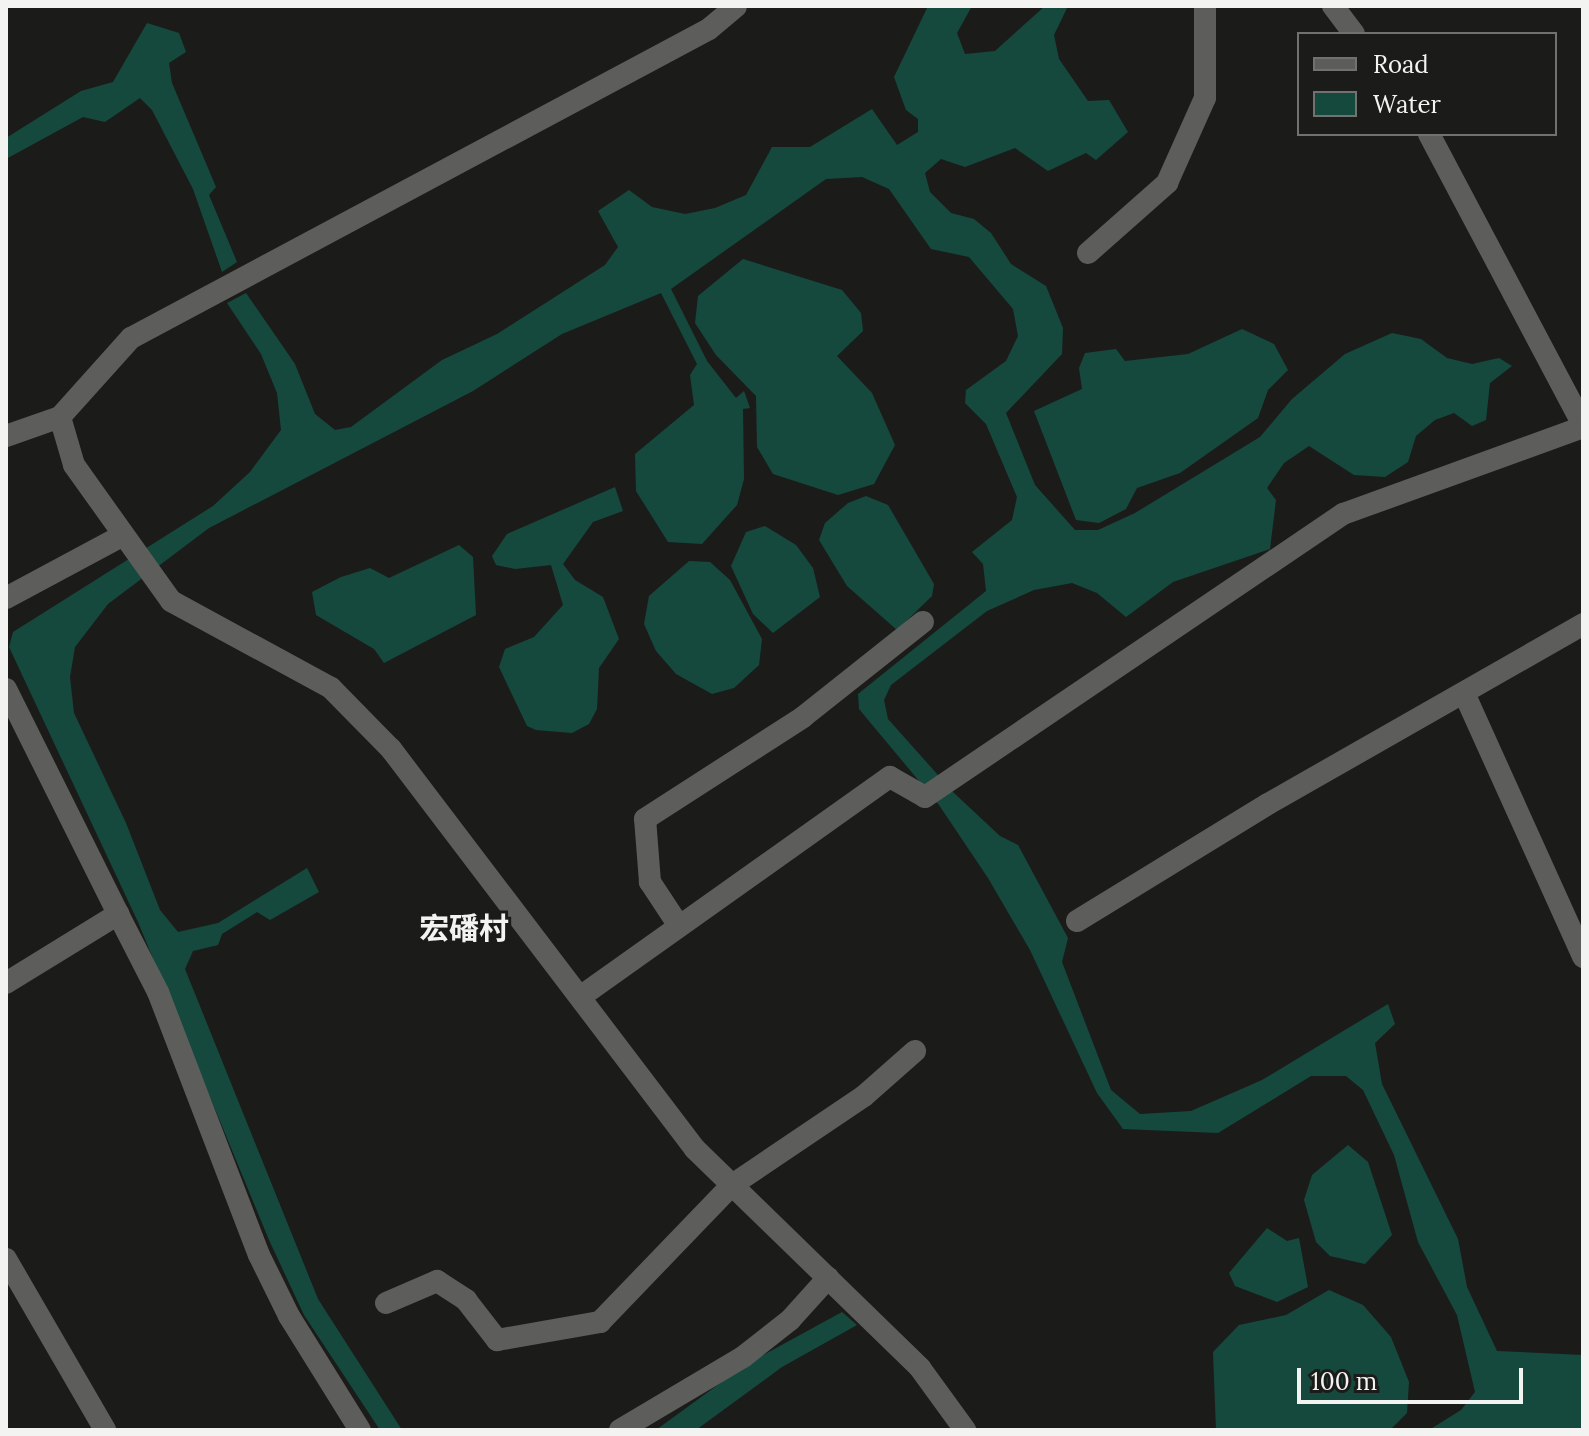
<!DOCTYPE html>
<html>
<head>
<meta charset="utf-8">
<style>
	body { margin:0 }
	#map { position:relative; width:1589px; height:1436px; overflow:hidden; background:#1b1c19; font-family:Lora,"Noto Sans SC",serif }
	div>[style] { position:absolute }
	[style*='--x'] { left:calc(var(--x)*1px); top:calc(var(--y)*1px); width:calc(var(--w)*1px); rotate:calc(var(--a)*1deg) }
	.water>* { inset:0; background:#15493e }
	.minor>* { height:22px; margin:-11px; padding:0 11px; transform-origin:11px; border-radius:11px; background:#5d5e5b }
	span { translate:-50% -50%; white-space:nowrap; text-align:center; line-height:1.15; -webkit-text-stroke:6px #1b1c19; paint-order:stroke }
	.quarter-label { font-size:30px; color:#f3f3f1; font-weight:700 }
	.frame { position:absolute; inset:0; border:8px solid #f3f3f1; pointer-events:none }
	.legend { position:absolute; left:1297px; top:32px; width:260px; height:104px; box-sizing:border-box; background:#1b1c19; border:2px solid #71726f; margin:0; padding:10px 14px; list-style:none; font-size:24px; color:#f3f3f1 }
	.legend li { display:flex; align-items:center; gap:16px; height:40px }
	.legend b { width:40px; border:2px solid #71726f }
	.scale { position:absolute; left:1297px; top:1368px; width:226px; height:36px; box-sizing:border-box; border:4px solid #f3f3f1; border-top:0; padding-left:10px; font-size:24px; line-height:28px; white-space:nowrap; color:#f3f3f1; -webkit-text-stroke:6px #1b1c19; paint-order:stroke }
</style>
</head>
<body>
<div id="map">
	<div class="water">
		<i style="clip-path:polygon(928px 6px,972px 6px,957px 33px,965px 54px,995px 51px,1045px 6px,1068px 6px,1054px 35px,1059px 59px,1088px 101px,1109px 100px,1128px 132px,1096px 160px,1086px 153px,1048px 171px,1015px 148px,965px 167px,941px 159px,925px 173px,930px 192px,951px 213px,974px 219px,991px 233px,1011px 264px,1046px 286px,1063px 328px,1062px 354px,1006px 413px,1035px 485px,1075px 530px,1098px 530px,1135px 513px,1260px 437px,1292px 399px,1345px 354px,1392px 333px,1421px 339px,1447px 358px,1472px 364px,1499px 358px,1512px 366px,1490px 383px,1486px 420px,1472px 426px,1454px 413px,1435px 420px,1416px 436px,1408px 462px,1385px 477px,1354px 475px,1309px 446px,1284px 463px,1267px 488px,1276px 500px,1270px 549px,1173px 582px,1126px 617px,1097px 593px,1072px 583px,1034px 590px,987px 611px,891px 685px,884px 700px,888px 719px,954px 793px,1000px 836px,1018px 845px,1068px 938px,1062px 962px,1111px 1090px,1140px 1114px,1191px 1111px,1262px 1080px,1388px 1004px,1395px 1024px,1375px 1043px,1382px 1084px,1458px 1239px,1467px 1287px,1497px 1351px,1583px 1355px,1583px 1429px,1429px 1430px,1461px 1410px,1475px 1392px,1457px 1315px,1418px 1242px,1394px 1155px,1363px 1090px,1346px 1076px,1311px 1076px,1218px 1133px,1123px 1129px,1097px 1093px,1030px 950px,988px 878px,939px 805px,859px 709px,858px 694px,986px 591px,983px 564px,972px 552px,1012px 520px,1017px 497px,986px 424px,965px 403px,966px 390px,1006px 361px,1018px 336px,1013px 309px,969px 257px,931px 249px,889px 189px,862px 177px,826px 179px,671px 289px,707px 361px,736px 398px,744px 391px,750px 408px,743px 409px,744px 479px,737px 505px,702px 544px,668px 542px,636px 491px,635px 454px,694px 405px,690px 375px,697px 364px,661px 293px,562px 334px,473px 391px,209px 528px,108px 604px,75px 647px,70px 677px,74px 713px,126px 823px,160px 910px,178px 932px,218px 923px,307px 868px,319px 892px,270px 920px,257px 912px,222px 934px,218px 945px,193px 951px,185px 969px,318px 1299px,402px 1430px,380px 1430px,304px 1315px,269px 1240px,138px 922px,9px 647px,13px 632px,213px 506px,250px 472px,281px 430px,277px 393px,261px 354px,227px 303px,246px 293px,295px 364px,315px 414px,335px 430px,351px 427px,442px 360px,497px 334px,605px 265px,618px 247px,598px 211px,629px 190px,652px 207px,685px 214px,715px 208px,746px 195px,772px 147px,810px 147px,872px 109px,897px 145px,918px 132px,918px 119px,906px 110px,894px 77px)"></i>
		<i style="clip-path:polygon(147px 23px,179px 33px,186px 52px,169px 63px,172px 83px,216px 187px,209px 195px,237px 262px,222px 272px,193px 189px,152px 110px,140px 98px,105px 122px,83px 117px,6px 159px,6px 138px,81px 91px,113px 82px)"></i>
		<i style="clip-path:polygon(743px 259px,842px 290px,861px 313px,863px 331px,837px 356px,872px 393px,895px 445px,874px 484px,838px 495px,773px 474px,757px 447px,756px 396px,716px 355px,695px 323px,698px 296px)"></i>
		<i style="clip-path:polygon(1242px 329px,1274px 344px,1288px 370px,1268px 390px,1258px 418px,1180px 473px,1137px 488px,1126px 509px,1099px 523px,1076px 520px,1034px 411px,1082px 389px,1079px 368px,1085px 353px,1116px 349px,1125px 361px,1188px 354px)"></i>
		<i style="clip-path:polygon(615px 487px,623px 511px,593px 522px,563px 564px,575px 580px,603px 597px,619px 639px,599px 668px,597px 709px,589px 724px,572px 733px,536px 730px,527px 726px,499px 667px,505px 649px,534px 637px,563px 605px,551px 565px,515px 569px,496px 565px,492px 556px,507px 534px)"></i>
		<i style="clip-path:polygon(866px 496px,888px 505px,934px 584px,932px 596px,897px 630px,847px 586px,819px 540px,825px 523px,848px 503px)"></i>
		<i style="clip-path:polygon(765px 526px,796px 545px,813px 568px,820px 597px,773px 633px,753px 614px,731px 566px,746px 532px)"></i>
		<i style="clip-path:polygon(459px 545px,473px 557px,476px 615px,384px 663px,374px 649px,316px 615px,312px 592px,341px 577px,370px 568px,389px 578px)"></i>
		<i style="clip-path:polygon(689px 561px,710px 562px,730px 580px,762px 639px,759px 665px,734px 688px,712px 694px,676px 674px,656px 651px,644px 624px,649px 596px)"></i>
		<i style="clip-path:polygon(1348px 1145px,1368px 1162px,1392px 1235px,1365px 1264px,1330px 1256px,1316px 1242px,1304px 1200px,1312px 1175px)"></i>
		<i style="clip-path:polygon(1267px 1228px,1287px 1241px,1299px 1238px,1308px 1287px,1277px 1302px,1235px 1286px,1229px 1273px)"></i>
		<i style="clip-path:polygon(1329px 1290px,1363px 1305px,1391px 1337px,1409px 1382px,1407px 1413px,1390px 1430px,1216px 1430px,1213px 1352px,1239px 1325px,1286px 1315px)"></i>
		<i style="clip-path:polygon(842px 1312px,857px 1325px,782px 1367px,696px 1430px,656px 1430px,745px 1365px)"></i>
	</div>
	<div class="minor">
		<i style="--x:1333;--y:6;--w:35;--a:53"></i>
		<i style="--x:1429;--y:134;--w:329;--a:62.1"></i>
		<i style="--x:1088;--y:253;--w:106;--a:-41.5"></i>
		<i style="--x:1167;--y:183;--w:93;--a:-65.9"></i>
		<i style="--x:1205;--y:98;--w:92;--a:-90"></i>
		<i style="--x:60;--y:417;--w:50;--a:73.7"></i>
		<i style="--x:74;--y:465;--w:167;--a:54.5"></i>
		<i style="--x:171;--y:601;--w:182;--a:28.5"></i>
		<i style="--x:331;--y:688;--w:86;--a:45.5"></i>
		<i style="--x:391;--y:749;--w:502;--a:52.77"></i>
		<i style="--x:695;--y:1149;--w:314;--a:44.2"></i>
		<i style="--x:920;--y:1368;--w:77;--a:54"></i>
		<i style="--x:6;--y:436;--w:57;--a:-19.4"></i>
		<i style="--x:60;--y:417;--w:106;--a:-48.1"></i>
		<i style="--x:131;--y:338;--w:655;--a:-28.13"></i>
		<i style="--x:709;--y:29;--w:35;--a:-40"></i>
		<i style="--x:6;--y:598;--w:129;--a:-28.2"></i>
		<i style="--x:6;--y:689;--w:251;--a:63.5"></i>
		<i style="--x:1464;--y:693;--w:290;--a:65.7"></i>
		<i style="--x:1077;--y:921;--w:224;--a:-31.5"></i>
		<i style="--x:1268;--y:804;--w:363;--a:-29.7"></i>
		<i style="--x:679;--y:926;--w:53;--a:-123.4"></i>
		<i style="--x:650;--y:882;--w:63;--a:-94.5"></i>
		<i style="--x:645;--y:819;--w:188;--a:-32.8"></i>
		<i style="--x:803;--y:717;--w:153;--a:-38.4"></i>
		<i style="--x:6;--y:983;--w:132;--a:-31.6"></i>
		<i style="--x:118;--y:914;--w:88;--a:62.9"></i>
		<i style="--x:158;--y:992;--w:282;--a:69"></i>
		<i style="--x:259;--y:1255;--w:68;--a:63.8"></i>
		<i style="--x:289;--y:1316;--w:134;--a:58.1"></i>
		<i style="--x:580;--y:997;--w:380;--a:-35.4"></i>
		<i style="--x:890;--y:777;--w:40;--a:29.7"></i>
		<i style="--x:925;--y:797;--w:505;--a:-34.1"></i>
		<i style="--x:1343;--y:514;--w:255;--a:-19.9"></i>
		<i style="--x:6;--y:1259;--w:198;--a:59.9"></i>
		<i style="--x:386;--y:1303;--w:56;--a:-23.3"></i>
		<i style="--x:437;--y:1281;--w:35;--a:33"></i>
		<i style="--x:466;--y:1300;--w:51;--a:52.2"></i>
		<i style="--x:497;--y:1340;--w:105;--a:-9.9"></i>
		<i style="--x:600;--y:1322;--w:190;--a:-46.1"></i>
		<i style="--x:732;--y:1185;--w:159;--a:-34"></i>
		<i style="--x:864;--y:1096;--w:68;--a:-41.4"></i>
		<i style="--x:620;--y:1430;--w:143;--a:-30.7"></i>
		<i style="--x:743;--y:1357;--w:60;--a:-38.2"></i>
		<i style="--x:790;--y:1320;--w:57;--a:-47.9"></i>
	</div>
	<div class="quarter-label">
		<span style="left:464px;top:928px">宏磻村</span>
	</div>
	<div class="frame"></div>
	<ul class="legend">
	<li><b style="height:10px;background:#5d5e5b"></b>Road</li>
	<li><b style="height:22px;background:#15493e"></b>Water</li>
	</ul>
	<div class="scale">100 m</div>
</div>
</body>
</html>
